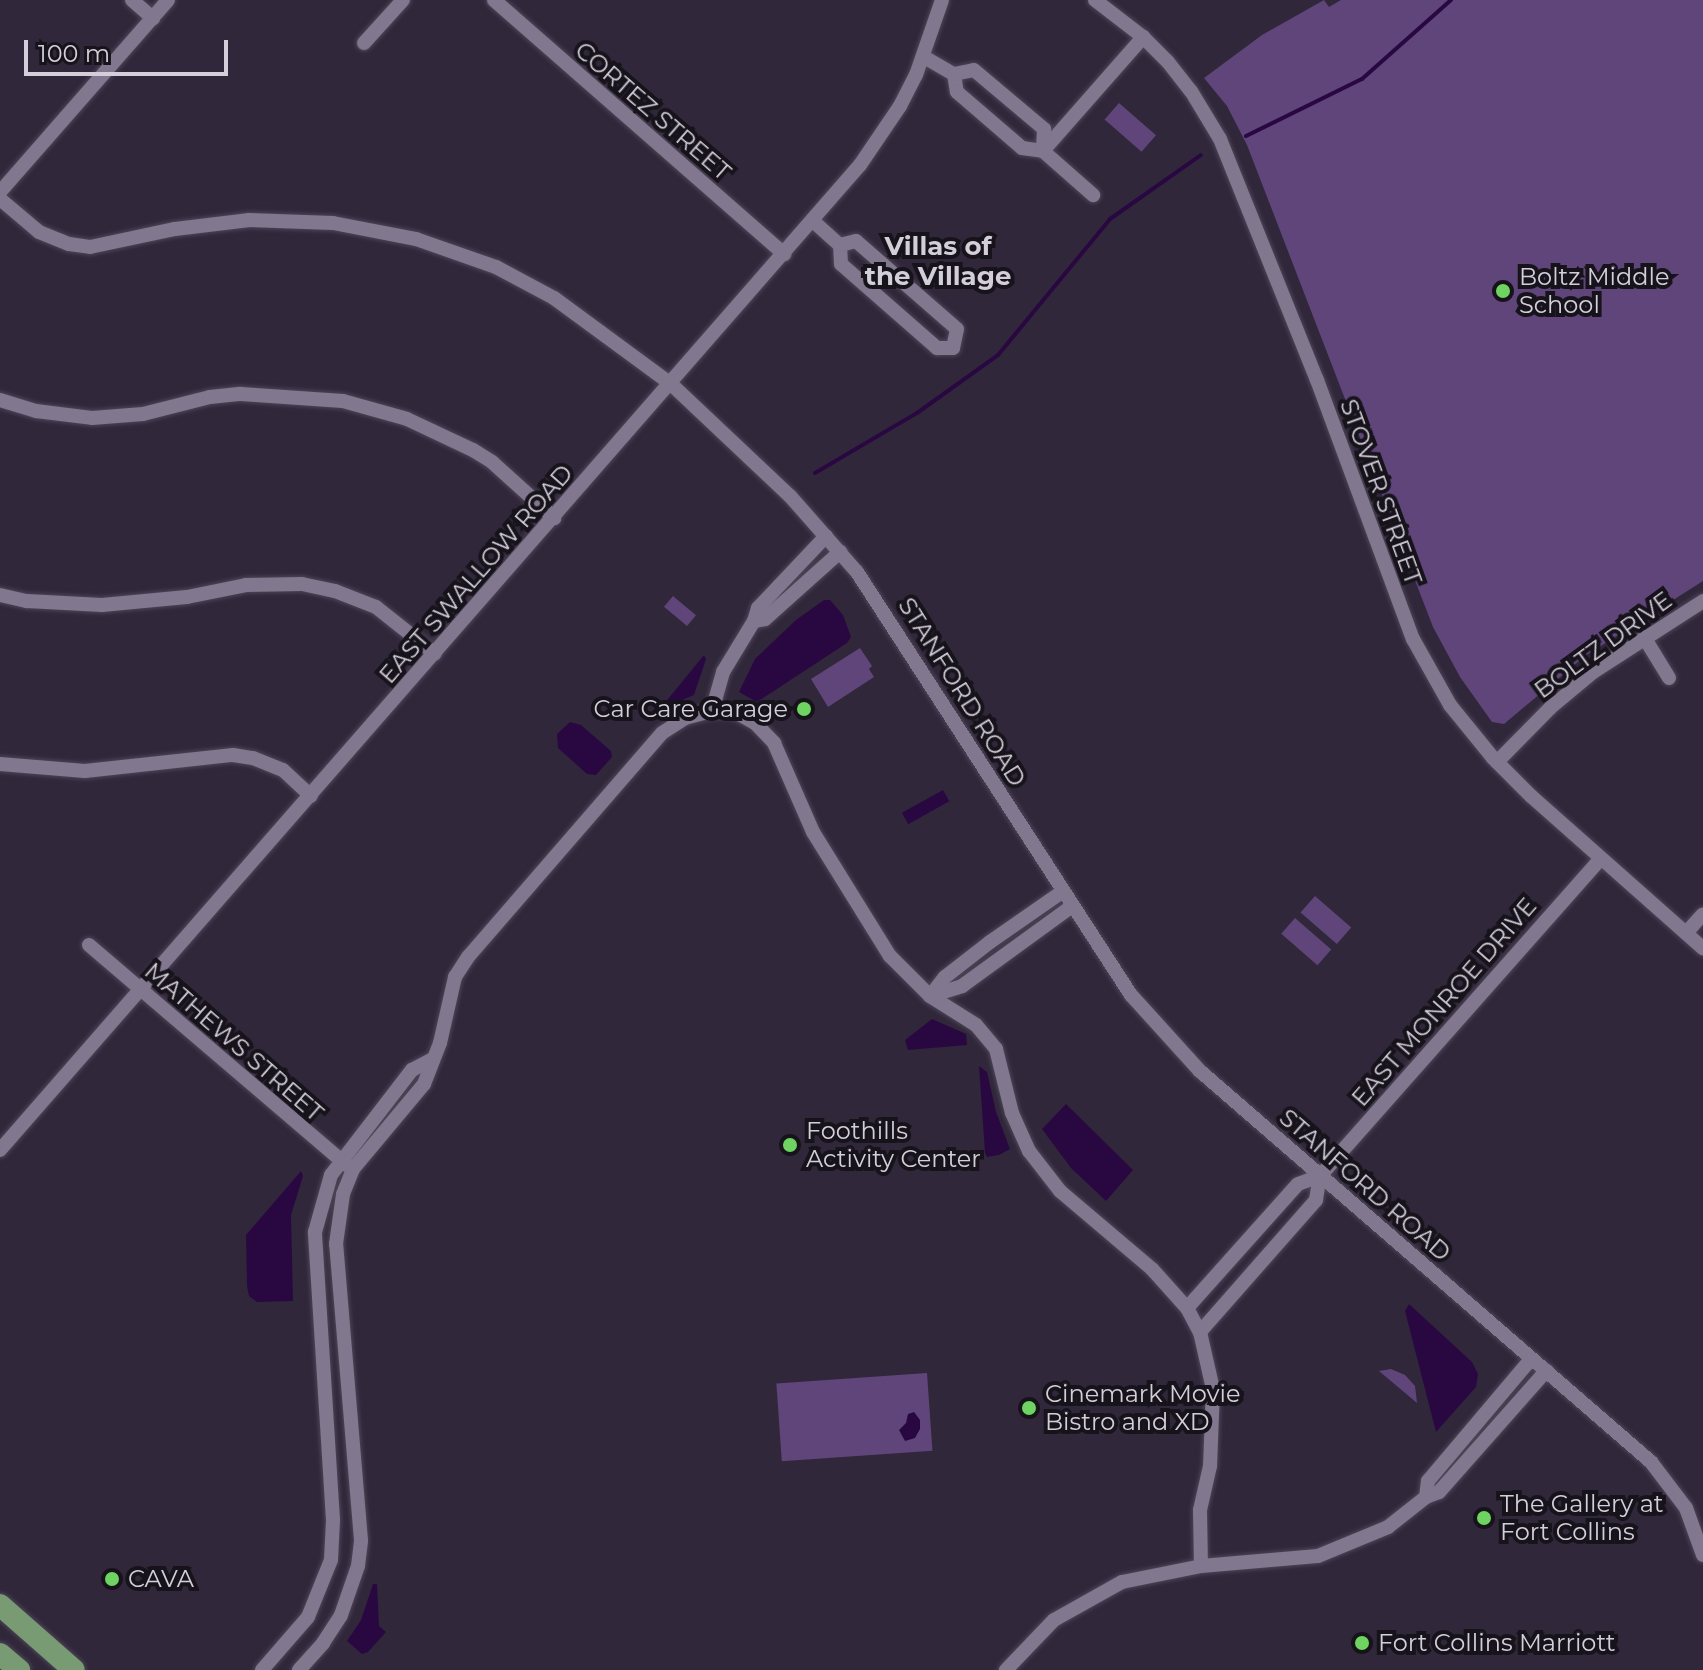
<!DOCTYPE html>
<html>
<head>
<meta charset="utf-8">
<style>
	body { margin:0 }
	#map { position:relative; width:1703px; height:1670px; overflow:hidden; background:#31273b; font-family:Montserrat,sans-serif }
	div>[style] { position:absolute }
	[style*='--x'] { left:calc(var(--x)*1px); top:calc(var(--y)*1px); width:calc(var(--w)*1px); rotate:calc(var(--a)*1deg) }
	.green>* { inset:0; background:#5f457a; transform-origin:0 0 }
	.water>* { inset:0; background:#290842; transform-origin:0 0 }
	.stream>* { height:4px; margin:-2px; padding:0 2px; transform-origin:2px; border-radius:2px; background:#290842 }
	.roads { filter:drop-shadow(0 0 2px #4d4556) drop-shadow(0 0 2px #4d4556) }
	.minor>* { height:14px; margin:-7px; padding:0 7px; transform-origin:7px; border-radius:7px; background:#81778e }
	.trunk>* { height:22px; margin:-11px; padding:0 11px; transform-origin:11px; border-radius:11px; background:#789b74 }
	.dots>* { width:22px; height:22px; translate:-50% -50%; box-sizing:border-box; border:4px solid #17131b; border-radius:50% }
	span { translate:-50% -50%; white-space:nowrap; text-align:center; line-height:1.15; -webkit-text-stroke:8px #17131b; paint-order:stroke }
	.street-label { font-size:24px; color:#d4cedb }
	.poi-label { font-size:24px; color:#d4cedb }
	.left { translate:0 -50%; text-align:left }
	.right { translate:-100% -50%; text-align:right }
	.neighbourhood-label { font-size:26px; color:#d4cedb; font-weight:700 }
	.scale { position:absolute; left:24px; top:40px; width:204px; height:36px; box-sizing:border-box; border:4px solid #d4cedb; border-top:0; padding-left:10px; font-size:24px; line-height:28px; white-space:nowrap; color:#d4cedb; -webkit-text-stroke:6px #17131b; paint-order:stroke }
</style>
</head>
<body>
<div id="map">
	<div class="green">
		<i style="clip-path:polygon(1324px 0,1329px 7px,1341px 0,1703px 0,1703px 581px,1585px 656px,1504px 724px,1492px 722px,1460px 677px,1433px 627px,1247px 145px,1227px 106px,1204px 78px,1262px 35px)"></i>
		<i style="left:1119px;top:103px;width:49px;height:22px;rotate:41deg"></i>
		<i style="left:673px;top:596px;width:30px;height:14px;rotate:40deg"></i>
		<i style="clip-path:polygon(860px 648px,872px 666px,869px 669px,874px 677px,828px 707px,811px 679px)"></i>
		<i style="left:1315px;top:896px;width:48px;height:22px;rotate:41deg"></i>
		<i style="left:1295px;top:918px;width:48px;height:21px;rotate:41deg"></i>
		<i style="clip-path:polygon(1391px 1369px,1405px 1375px,1415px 1386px,1417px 1403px,1379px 1371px)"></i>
		<i style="left:927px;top:1373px;width:78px;height:151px;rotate:86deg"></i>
	</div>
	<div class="water">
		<i style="clip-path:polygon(824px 600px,830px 600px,843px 615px,851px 637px,847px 643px,757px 702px,739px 692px,755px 659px,796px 620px)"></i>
		<i style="clip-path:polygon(704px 655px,706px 659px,694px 695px,659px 710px)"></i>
		<i style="clip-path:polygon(570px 722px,581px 725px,611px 751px,612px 757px,596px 775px,587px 774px,558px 748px,557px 734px)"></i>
		<i style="left:943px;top:790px;width:13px;height:47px;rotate:61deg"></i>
		<i style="clip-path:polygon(932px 1019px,966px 1034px,967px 1045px,908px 1050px,905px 1040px)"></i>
		<i style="clip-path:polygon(979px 1066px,987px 1072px,996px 1112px,1010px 1149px,999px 1155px,987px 1157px,985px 1153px)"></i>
		<i style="clip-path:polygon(1066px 1104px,1133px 1170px,1106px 1201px,1071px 1168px,1042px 1129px)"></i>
		<i style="clip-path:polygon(301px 1171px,303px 1176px,291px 1215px,293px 1301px,257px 1302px,249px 1296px,247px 1286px,246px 1235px)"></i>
		<i style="clip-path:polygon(1409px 1304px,1472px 1362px,1478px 1374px,1476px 1387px,1436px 1432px,1405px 1311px)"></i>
		<i style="clip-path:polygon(914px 1412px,920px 1420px,920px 1429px,915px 1438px,905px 1441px,899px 1430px,906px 1423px,908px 1414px)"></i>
		<i style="clip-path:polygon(373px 1584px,377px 1584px,379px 1626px,386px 1632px,368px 1652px,362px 1654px,347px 1641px,361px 1620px)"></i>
	</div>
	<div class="stream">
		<i style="--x:1246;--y:136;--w:129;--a:-26.2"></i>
		<i style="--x:1362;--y:79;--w:119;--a:-41.6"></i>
		<i style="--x:815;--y:473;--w:118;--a:-30.5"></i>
		<i style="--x:917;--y:413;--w:100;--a:-35.6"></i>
		<i style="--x:998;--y:355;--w:176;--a:-50.5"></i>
		<i style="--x:1110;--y:219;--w:111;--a:-35.1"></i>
	</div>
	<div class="roads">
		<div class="minor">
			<i style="--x:132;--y:0;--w:28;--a:41"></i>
			<i style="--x:494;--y:0;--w:386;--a:41.2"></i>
			<i style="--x:1095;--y:0;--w:61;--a:37.6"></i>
			<i style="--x:1143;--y:37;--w:35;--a:45"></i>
			<i style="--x:1168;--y:62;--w:37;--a:52"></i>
			<i style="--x:1191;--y:91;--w:56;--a:58.9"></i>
			<i style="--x:1220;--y:139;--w:260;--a:68.1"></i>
			<i style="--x:1317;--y:380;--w:276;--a:69.7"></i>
			<i style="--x:1413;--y:639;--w:76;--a:60.7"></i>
			<i style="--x:1450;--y:705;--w:68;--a:50.9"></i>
			<i style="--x:1493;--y:758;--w:54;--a:45"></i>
			<i style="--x:1531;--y:796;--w:230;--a:41.5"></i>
			<i style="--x:364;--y:43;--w:58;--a:-47.8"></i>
			<i style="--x:924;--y:57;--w:34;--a:30"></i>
			<i style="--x:954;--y:74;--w:18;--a:81"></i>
			<i style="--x:957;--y:92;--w:86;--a:40.7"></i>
			<i style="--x:1022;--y:148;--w:21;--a:8"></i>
			<i style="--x:1043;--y:151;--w:67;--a:41.3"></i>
			<i style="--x:954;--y:74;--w:20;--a:-11"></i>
			<i style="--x:974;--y:70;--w:92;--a:40.1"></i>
			<i style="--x:1044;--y:129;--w:22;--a:93"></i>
			<i style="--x:1043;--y:151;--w:152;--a:-48.7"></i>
			<i style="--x:0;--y:192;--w:255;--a:-48.8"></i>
			<i style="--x:0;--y:199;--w:51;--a:40.2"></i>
			<i style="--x:39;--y:232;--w:32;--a:22"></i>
			<i style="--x:69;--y:244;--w:21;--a:8"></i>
			<i style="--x:90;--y:247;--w:87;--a:-12"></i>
			<i style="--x:175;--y:229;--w:75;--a:-6.9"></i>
			<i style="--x:249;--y:220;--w:84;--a:2"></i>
			<i style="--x:333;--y:223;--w:85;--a:10.9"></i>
			<i style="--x:416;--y:239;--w:85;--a:19.3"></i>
			<i style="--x:496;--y:267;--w:66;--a:28.1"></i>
			<i style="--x:554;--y:298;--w:145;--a:36.3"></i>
			<i style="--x:671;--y:384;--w:163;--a:43.3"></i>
			<i style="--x:790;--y:496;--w:101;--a:48.6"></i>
			<i style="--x:857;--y:572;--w:504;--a:57.07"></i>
			<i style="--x:1131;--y:995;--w:103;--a:47.8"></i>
			<i style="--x:1200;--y:1071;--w:597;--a:40.92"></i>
			<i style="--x:1651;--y:1462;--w:58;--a:52.7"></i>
			<i style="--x:1686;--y:1508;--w:50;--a:70.1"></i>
			<i style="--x:813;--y:221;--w:36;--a:42"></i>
			<i style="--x:840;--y:245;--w:19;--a:87"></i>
			<i style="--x:841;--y:264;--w:128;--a:41.2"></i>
			<i style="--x:937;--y:348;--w:16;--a:0"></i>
			<i style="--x:953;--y:348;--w:19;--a:-78"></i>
			<i style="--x:957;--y:329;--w:134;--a:-138.9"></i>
			<i style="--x:856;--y:241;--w:16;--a:166"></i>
			<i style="--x:0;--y:400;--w:38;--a:17"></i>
			<i style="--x:36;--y:411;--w:56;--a:7.1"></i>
			<i style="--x:92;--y:418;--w:51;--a:-4.5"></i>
			<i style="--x:143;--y:414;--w:69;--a:-14.2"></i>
			<i style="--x:210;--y:397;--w:31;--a:-6"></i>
			<i style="--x:241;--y:394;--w:102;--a:3.9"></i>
			<i style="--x:343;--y:401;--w:66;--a:15.7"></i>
			<i style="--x:407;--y:419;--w:73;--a:25.2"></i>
			<i style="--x:473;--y:450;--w:22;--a:32"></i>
			<i style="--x:492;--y:462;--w:84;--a:42.1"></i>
			<i style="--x:0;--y:595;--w:28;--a:13"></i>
			<i style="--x:27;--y:601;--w:75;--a:3.1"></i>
			<i style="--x:102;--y:605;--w:85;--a:-5.4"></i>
			<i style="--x:187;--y:597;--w:60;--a:-11.5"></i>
			<i style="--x:246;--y:585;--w:56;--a:-1"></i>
			<i style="--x:302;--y:584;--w:34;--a:12"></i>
			<i style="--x:335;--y:591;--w:44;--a:21.3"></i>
			<i style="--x:376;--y:607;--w:75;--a:38.5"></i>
			<i style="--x:754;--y:621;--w:11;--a:-10"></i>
			<i style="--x:765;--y:619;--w:101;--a:-41.8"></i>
			<i style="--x:1644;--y:637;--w:48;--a:58.6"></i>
			<i style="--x:712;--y:711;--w:23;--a:2"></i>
			<i style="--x:735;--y:712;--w:23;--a:29"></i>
			<i style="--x:755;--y:723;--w:28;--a:46"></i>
			<i style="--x:774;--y:743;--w:97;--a:66.3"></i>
			<i style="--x:813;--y:832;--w:146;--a:58.2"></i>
			<i style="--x:890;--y:956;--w:57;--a:45"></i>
			<i style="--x:930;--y:996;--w:54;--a:32.2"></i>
			<i style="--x:976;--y:1025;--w:31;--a:50"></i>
			<i style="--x:996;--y:1049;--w:66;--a:76"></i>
			<i style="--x:1012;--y:1113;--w:42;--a:65.9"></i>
			<i style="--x:1029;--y:1151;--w:51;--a:52.2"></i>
			<i style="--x:1060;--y:1191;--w:121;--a:40.3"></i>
			<i style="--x:1152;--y:1269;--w:52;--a:48.1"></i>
			<i style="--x:1187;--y:1308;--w:27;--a:62"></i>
			<i style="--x:1200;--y:1332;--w:58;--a:77.2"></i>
			<i style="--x:1213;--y:1389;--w:77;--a:92.2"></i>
			<i style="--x:1210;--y:1466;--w:45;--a:102.8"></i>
			<i style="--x:1200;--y:1510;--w:56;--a:89"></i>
			<i style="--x:1497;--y:762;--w:76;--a:-45.5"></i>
			<i style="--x:1550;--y:708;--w:56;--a:-39.9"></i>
			<i style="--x:1593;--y:672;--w:131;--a:-32.8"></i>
			<i style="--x:0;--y:764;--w:85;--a:4.7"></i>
			<i style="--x:85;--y:771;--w:149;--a:-6.2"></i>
			<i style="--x:233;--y:755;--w:20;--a:9"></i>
			<i style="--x:253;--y:758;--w:32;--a:22"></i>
			<i style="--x:283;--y:770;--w:38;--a:43"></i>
			<i style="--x:1686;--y:933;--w:25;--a:-48"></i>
			<i style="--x:89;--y:945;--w:339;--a:40.5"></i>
			<i style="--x:930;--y:996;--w:34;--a:-17"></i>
			<i style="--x:962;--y:986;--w:136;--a:-36"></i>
			<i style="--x:930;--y:996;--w:24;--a:-52"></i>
			<i style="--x:945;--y:977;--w:57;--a:-37.9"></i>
			<i style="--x:990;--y:942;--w:88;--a:-34.8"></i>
			<i style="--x:0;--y:1150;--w:1308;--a:-48.88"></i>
			<i style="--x:860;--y:165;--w:71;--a:-55.9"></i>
			<i style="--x:900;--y:106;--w:35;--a:-63"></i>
			<i style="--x:916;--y:75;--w:79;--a:-70.9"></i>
			<i style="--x:1187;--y:1308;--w:166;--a:-48.2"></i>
			<i style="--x:1298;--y:1184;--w:23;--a:-20"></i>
			<i style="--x:1320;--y:1176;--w:424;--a:-48.5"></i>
			<i style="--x:1200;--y:1332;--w:176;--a:-48.7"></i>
			<i style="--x:1316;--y:1200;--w:24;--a:-81"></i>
			<i style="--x:1426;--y:1497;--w:16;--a:-83"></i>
			<i style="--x:1428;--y:1481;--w:160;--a:-49.8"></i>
			<i style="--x:262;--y:1670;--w:70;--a:-49"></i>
			<i style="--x:308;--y:1617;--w:61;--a:-68"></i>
			<i style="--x:331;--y:1560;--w:40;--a:-87.1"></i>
			<i style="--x:333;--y:1520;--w:289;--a:-93.6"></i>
			<i style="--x:315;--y:1232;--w:59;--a:-74.3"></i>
			<i style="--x:331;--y:1175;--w:133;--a:-52.4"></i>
			<i style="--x:412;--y:1070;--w:21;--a:-28"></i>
			<i style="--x:299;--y:1670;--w:36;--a:-48"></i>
			<i style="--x:323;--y:1643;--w:33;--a:-57"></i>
			<i style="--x:341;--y:1615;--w:52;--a:-70.9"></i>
			<i style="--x:358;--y:1566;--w:26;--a:-83"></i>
			<i style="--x:361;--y:1540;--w:297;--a:-94.8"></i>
			<i style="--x:336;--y:1244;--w:50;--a:-82"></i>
			<i style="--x:343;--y:1194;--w:27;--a:-68"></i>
			<i style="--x:353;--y:1169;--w:111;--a:-50.1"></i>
			<i style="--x:424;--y:1084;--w:44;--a:-68.7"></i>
			<i style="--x:440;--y:1043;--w:68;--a:-77.2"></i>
			<i style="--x:455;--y:977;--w:24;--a:-57"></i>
			<i style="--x:468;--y:957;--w:296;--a:-49.1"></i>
			<i style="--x:662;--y:733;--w:27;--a:-33"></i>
			<i style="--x:685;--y:718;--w:28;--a:-15"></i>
			<i style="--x:712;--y:711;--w:41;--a:-74.2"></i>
			<i style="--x:723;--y:672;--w:60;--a:-58.7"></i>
			<i style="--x:754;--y:621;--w:14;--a:-73"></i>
			<i style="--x:758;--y:608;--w:99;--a:-46.6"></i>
			<i style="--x:1006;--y:1670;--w:69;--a:-46.2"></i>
			<i style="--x:1054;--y:1620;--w:78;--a:-29.2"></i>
			<i style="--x:1122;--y:1582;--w:81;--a:-11.4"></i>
			<i style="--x:1201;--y:1566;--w:117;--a:-4.9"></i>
			<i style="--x:1318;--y:1556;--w:76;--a:-22.5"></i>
			<i style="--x:1388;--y:1527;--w:48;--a:-38.3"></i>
			<i style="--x:1426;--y:1497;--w:14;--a:-21"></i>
			<i style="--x:1439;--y:1492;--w:162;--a:-48.5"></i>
		</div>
		<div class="trunk">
			<i style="--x:0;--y:1605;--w:98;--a:41.3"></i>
			<i style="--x:0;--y:1654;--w:25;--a:40"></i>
		</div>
	</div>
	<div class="dots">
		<i style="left:1503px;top:291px;background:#6ed360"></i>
		<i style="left:804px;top:709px;background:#6ed360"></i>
		<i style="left:790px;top:1145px;background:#6ed360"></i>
		<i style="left:1029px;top:1408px;background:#6ed360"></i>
		<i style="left:1484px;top:1518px;background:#6ed360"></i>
		<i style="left:112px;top:1579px;background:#6ed360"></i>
		<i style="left:1362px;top:1643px;background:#6ed360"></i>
	</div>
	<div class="street-label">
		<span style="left:653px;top:111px;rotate:41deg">CORTEZ STREET</span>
		<span style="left:1381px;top:492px;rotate:70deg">STOVER STREET</span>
		<span style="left:476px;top:574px;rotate:-49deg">EAST SWALLOW ROAD</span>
		<span style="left:1603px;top:645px;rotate:-36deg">BOLTZ DRIVE</span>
		<span style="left:962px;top:692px;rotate:58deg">STANFORD ROAD</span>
		<span style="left:1444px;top:1002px;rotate:-49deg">EAST MONROE DRIVE</span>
		<span style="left:234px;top:1042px;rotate:41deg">MATHEWS STREET</span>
		<span style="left:1365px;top:1185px;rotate:41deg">STANFORD ROAD</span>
	</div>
	<div class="poi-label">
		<span class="left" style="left:1519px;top:291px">Boltz Middle<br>School</span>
		<span class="right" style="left:788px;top:709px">Car Care Garage</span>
		<span class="left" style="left:806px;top:1145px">Foothills<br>Activity Center</span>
		<span class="left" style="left:1045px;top:1408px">Cinemark Movie<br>Bistro and XD</span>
		<span class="left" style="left:1500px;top:1518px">The Gallery at<br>Fort Collins</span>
		<span class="left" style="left:128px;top:1579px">CAVA</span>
		<span class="left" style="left:1378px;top:1643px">Fort Collins Marriott</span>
	</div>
	<div class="neighbourhood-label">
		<span style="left:938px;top:262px">Villas of<br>the Village</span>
	</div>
	<div class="scale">100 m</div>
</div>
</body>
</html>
